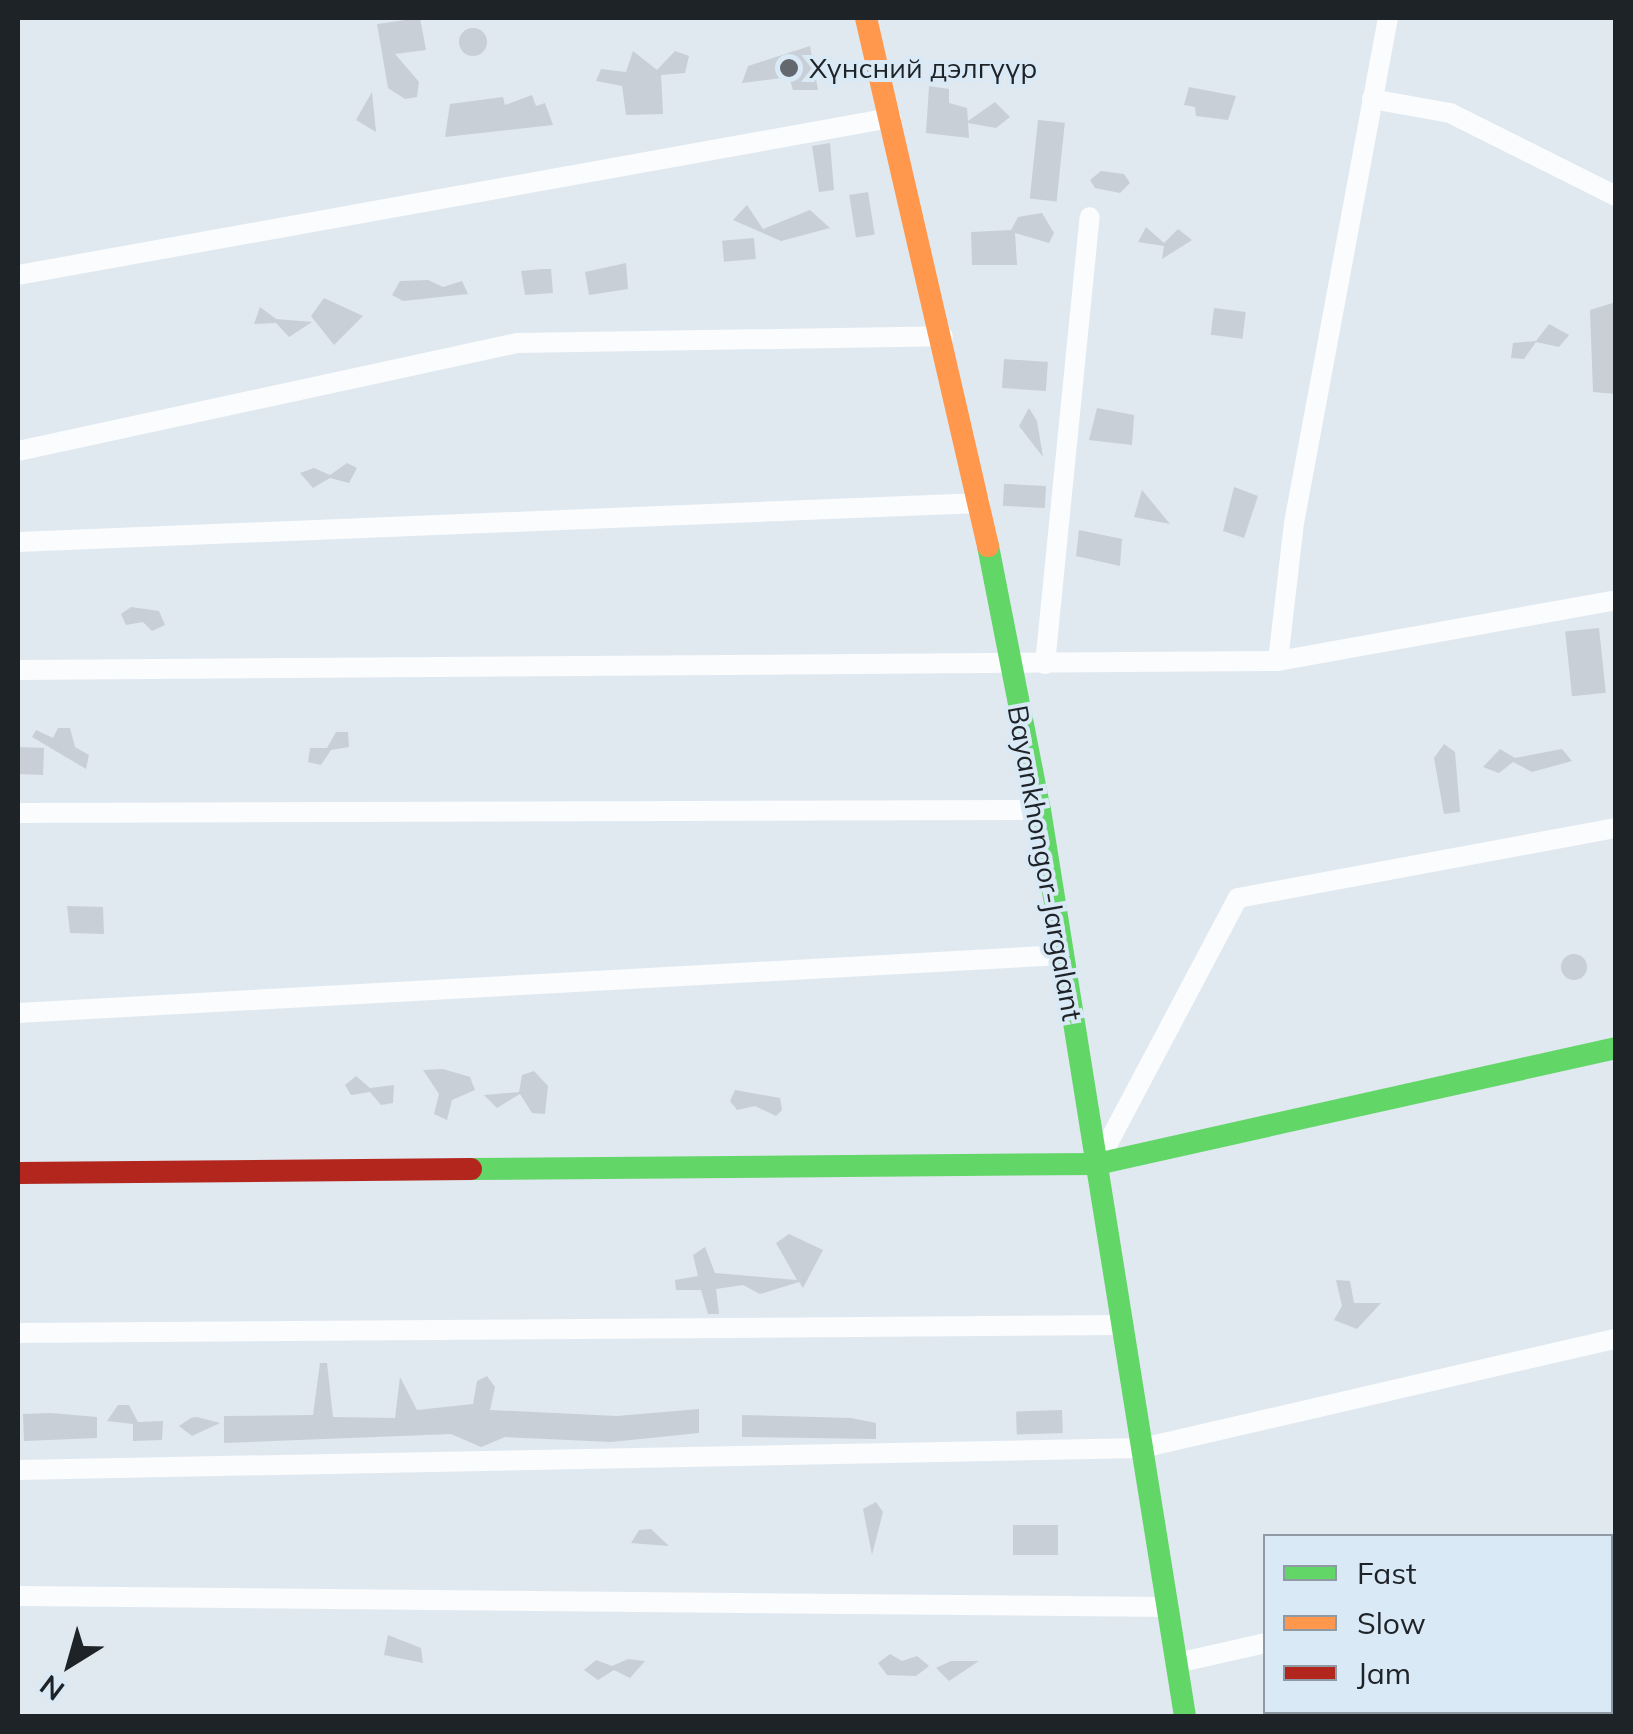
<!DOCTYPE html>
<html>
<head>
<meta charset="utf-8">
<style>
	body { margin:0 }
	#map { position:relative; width:1633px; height:1734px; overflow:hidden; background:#e0e8f0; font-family:Mulish,sans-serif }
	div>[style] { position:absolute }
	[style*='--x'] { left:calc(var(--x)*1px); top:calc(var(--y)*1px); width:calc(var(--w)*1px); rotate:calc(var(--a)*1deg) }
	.building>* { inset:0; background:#c9cfd6; transform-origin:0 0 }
	.round { border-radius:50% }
	.street>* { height:20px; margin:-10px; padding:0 10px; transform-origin:10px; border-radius:10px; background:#fafcfd }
	.fast>* { height:22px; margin:-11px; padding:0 11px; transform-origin:11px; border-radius:11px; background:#63d668 }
	.slow>* { height:22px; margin:-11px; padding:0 11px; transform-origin:11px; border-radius:11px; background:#ff974d }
	.jam>* { height:22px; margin:-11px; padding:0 11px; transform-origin:11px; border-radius:11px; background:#b3261e }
	.dots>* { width:28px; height:28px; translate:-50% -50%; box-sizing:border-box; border:5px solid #dae9f6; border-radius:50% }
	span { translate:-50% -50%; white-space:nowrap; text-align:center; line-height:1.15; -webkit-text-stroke:8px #dae9f6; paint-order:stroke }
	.poi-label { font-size:28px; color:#1e2328 }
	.left { translate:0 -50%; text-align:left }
	.street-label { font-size:28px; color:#1e2328 }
	.frame { position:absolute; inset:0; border:20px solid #1e2328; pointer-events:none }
	.legend { position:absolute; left:1263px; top:1534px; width:350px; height:180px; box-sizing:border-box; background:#dae9f6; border:2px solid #8f9aa4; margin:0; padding:12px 18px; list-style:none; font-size:30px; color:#1e2328 }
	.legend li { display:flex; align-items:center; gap:20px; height:50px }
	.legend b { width:50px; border:2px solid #8f9aa4 }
	.north { position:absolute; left:20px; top:1614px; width:100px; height:100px; -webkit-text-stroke:8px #dae9f6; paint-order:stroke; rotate:217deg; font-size:28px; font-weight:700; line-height:40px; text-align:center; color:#1e2328 }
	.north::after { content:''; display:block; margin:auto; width:35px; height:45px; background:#1e2328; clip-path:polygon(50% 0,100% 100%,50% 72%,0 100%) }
</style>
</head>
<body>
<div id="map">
	<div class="building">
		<i style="clip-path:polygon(420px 18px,426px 50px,395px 54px,419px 82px,417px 97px,405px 99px,388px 88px,377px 24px)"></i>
		<i class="round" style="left:459px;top:28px;width:28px;height:28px"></i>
		<i style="clip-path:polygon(810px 46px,818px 90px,793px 90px,789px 77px,742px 83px,748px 66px)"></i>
		<i style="clip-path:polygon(633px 51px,657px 70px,675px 51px,689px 56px,685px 73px,661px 75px,663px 114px,626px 115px,622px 86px,596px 81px,601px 69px,626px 72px)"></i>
		<i style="clip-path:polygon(929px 86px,949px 89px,949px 103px,967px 108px,968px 121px,995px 102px,1010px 117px,996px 128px,968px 123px,969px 138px,926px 133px)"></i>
		<i style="clip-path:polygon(1189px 87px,1236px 96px,1228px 120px,1196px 116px,1195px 107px,1184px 105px)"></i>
		<i style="clip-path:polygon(372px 92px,376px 132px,356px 120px)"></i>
		<i style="clip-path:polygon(532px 95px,536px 106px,545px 103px,553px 125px,445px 137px,450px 104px,503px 97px,505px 105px)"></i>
		<i style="left:1038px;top:120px;width:27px;height:79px;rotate:6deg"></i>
		<i style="clip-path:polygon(830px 143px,834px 190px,819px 192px,812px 146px)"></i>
		<i style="clip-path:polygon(1101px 171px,1124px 174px,1130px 183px,1120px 193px,1095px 188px,1090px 180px)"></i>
		<i style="left:868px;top:192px;width:43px;height:19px;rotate:81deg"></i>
		<i style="clip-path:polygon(747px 205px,763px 229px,810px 210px,830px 228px,781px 241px,733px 220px)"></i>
		<i style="clip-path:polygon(1042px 213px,1054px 233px,1049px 243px,1015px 233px,1017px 265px,972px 265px,971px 232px,1011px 230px,1018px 217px)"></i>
		<i style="clip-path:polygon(1146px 227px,1164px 243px,1178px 229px,1192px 240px,1162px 259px,1164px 246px,1138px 242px)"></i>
		<i style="left:754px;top:238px;width:21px;height:32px;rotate:85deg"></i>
		<i style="clip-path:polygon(626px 263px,628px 289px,589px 295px,585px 272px)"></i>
		<i style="clip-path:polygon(542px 269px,551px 269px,553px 293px,525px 295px,521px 271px)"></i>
		<i style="clip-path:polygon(428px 280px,443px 287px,462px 281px,468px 294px,403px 301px,392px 295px,400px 281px)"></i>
		<i style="clip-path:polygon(324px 298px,363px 316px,334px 345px,311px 316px)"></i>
		<i style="clip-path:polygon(1616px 302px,1616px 394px,1593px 392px,1590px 310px)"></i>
		<i style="clip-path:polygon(260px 307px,276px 319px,312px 322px,289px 337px,276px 323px,254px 324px)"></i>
		<i style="left:1214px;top:308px;width:32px;height:27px;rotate:7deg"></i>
		<i style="clip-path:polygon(1549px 324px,1569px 335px,1559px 347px,1536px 342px,1524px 359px,1511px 358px,1513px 343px,1536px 341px)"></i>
		<i style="left:1004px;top:359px;width:44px;height:29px;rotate:4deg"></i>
		<i style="clip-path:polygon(1029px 408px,1037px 421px,1043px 457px,1019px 426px)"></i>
		<i style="clip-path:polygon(1097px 408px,1134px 415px,1132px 445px,1089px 440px)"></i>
		<i style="clip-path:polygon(347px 463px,357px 468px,349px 483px,330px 478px,313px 488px,300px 473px,314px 468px,330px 475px)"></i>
		<i style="left:1046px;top:486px;width:22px;height:42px;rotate:93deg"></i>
		<i style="clip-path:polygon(1234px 487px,1258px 496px,1244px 538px,1223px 531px)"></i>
		<i style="clip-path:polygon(1142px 490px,1170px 524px,1134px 517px)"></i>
		<i style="clip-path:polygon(1079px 530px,1122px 539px,1120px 566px,1076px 556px)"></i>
		<i style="clip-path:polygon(131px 607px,159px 611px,165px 625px,152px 631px,143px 622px,126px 625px,121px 614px)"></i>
		<i style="left:1599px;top:628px;width:65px;height:34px;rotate:84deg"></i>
		<i style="clip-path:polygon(58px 728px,70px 728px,75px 747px,89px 755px,86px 769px,32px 737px,36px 730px,53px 738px)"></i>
		<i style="clip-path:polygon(336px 732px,348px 732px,349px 747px,331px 750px,321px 765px,308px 762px,310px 748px,327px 748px)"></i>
		<i style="clip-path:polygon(1444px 744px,1455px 752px,1460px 812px,1444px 814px,1434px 758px)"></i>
		<i style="left:18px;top:747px;width:26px;height:27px;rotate:2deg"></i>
		<i style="clip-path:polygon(1500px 749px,1515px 758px,1562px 749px,1572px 761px,1532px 772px,1513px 762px,1499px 773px,1483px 767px)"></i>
		<i style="clip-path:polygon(67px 906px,103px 907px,104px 934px,70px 933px)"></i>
		<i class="round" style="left:1561px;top:954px;width:26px;height:26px"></i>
		<i style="clip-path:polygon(443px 1069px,470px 1077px,475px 1090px,452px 1100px,447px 1120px,434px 1114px,439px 1094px,423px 1070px)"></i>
		<i style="clip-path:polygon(534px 1071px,548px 1086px,545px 1114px,532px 1113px,520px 1094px,497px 1108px,484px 1095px,519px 1092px,522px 1075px)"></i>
		<i style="clip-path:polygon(356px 1076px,370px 1088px,394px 1085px,393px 1103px,381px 1105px,370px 1092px,351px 1095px,345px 1085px)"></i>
		<i style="clip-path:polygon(735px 1090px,780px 1098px,782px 1110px,776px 1116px,755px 1106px,737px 1110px,730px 1101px)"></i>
		<i style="clip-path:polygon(789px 1234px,823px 1250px,803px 1288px,799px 1282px,760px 1294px,743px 1285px,716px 1289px,719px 1314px,708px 1314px,701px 1290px,676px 1290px,675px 1280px,698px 1276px,693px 1255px,705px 1247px,715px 1273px,797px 1280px,776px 1243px)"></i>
		<i style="clip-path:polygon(1336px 1280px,1350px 1281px,1354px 1303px,1381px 1303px,1357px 1329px,1334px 1320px,1342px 1306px)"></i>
		<i style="clip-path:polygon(320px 1363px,327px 1363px,333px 1417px,395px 1418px,400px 1377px,417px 1410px,473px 1404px,477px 1381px,487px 1376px,495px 1387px,490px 1410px,617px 1416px,699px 1409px,699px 1433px,611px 1442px,505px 1437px,481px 1447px,451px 1434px,224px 1443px,224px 1416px,313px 1415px)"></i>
		<i style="clip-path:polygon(118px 1405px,129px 1405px,138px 1422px,163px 1421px,162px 1440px,133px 1441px,133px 1424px,107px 1421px)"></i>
		<i style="left:1062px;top:1410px;width:23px;height:46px;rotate:88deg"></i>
		<i style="clip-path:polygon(51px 1413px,97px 1417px,97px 1438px,24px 1441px,23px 1414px)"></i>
		<i style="clip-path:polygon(742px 1415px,851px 1418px,876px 1423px,876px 1439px,742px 1437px)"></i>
		<i style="clip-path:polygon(191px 1418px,197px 1417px,220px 1423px,192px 1436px,179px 1426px)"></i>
		<i style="clip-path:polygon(876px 1502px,883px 1512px,872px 1555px,863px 1509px)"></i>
		<i style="left:1013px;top:1525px;width:45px;height:30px"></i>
		<i style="clip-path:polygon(651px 1529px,669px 1546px,631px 1543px,639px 1530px)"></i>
		<i style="clip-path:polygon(388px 1635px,421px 1648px,423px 1663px,384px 1655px)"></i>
		<i style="clip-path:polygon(890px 1654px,902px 1661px,917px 1656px,929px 1666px,916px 1676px,887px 1675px,878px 1663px)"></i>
		<i style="clip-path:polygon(628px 1659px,645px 1661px,630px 1678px,614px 1670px,598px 1680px,584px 1670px,596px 1660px,612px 1666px)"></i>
		<i style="clip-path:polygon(951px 1661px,979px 1661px,949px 1681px,936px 1668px)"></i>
	</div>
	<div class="street">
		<i style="--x:1372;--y:99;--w:79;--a:10.2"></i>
		<i style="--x:1450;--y:113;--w:186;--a:26.6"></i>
		<i style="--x:18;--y:275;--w:887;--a:-10.2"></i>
		<i style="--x:18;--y:451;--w:511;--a:-12.21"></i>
		<i style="--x:517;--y:343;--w:426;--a:-0.9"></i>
		<i style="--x:18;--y:542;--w:963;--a:-2.32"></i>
		<i style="--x:1278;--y:661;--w:139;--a:-83.4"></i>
		<i style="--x:1294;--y:523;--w:514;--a:-79.46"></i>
		<i style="--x:1045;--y:664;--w:449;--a:-84.3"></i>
		<i style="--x:18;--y:670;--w:1260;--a:-0.41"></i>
		<i style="--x:1278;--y:661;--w:343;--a:-10.2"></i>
		<i style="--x:18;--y:813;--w:1022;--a:-0.17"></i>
		<i style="--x:18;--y:1013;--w:1047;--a:-3.18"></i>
		<i style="--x:1097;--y:1164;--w:301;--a:-62.1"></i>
		<i style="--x:1238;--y:898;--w:384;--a:-10.5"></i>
		<i style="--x:18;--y:1333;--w:1105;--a:-0.41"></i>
		<i style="--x:18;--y:1470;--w:1124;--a:-1.12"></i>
		<i style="--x:1142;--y:1448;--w:486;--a:-13"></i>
		<i style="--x:1610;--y:1566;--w:6;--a:-9"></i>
		<i style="--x:18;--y:1596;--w:1150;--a:0.55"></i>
		<i style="--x:1177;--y:1663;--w:91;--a:-12.7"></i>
	</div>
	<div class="fast">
		<i style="--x:988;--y:546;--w:269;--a:78.9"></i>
		<i style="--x:1040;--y:810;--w:918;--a:80.91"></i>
		<i style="--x:471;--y:1169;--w:626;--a:-0.46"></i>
		<i style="--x:1097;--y:1164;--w:532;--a:-12.6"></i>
	</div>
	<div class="slow">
		<i style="--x:866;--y:18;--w:542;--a:76.99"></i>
	</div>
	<div class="jam">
		<i style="--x:18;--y:1173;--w:453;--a:-0.5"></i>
	</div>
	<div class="dots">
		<i style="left:789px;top:68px;background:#62686e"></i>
	</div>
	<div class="poi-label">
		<span class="left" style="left:809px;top:68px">Хүнсний дэлгүүр</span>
	</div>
	<div class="street-label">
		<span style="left:1045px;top:863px;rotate:80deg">Bayankhongor-Jargalant</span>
	</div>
	<div class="frame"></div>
	<ul class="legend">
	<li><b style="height:12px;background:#63d668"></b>Fast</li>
	<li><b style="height:12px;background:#ff974d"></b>Slow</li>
	<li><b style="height:12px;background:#b3261e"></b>Jam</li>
	</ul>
	<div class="north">N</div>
</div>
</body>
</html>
